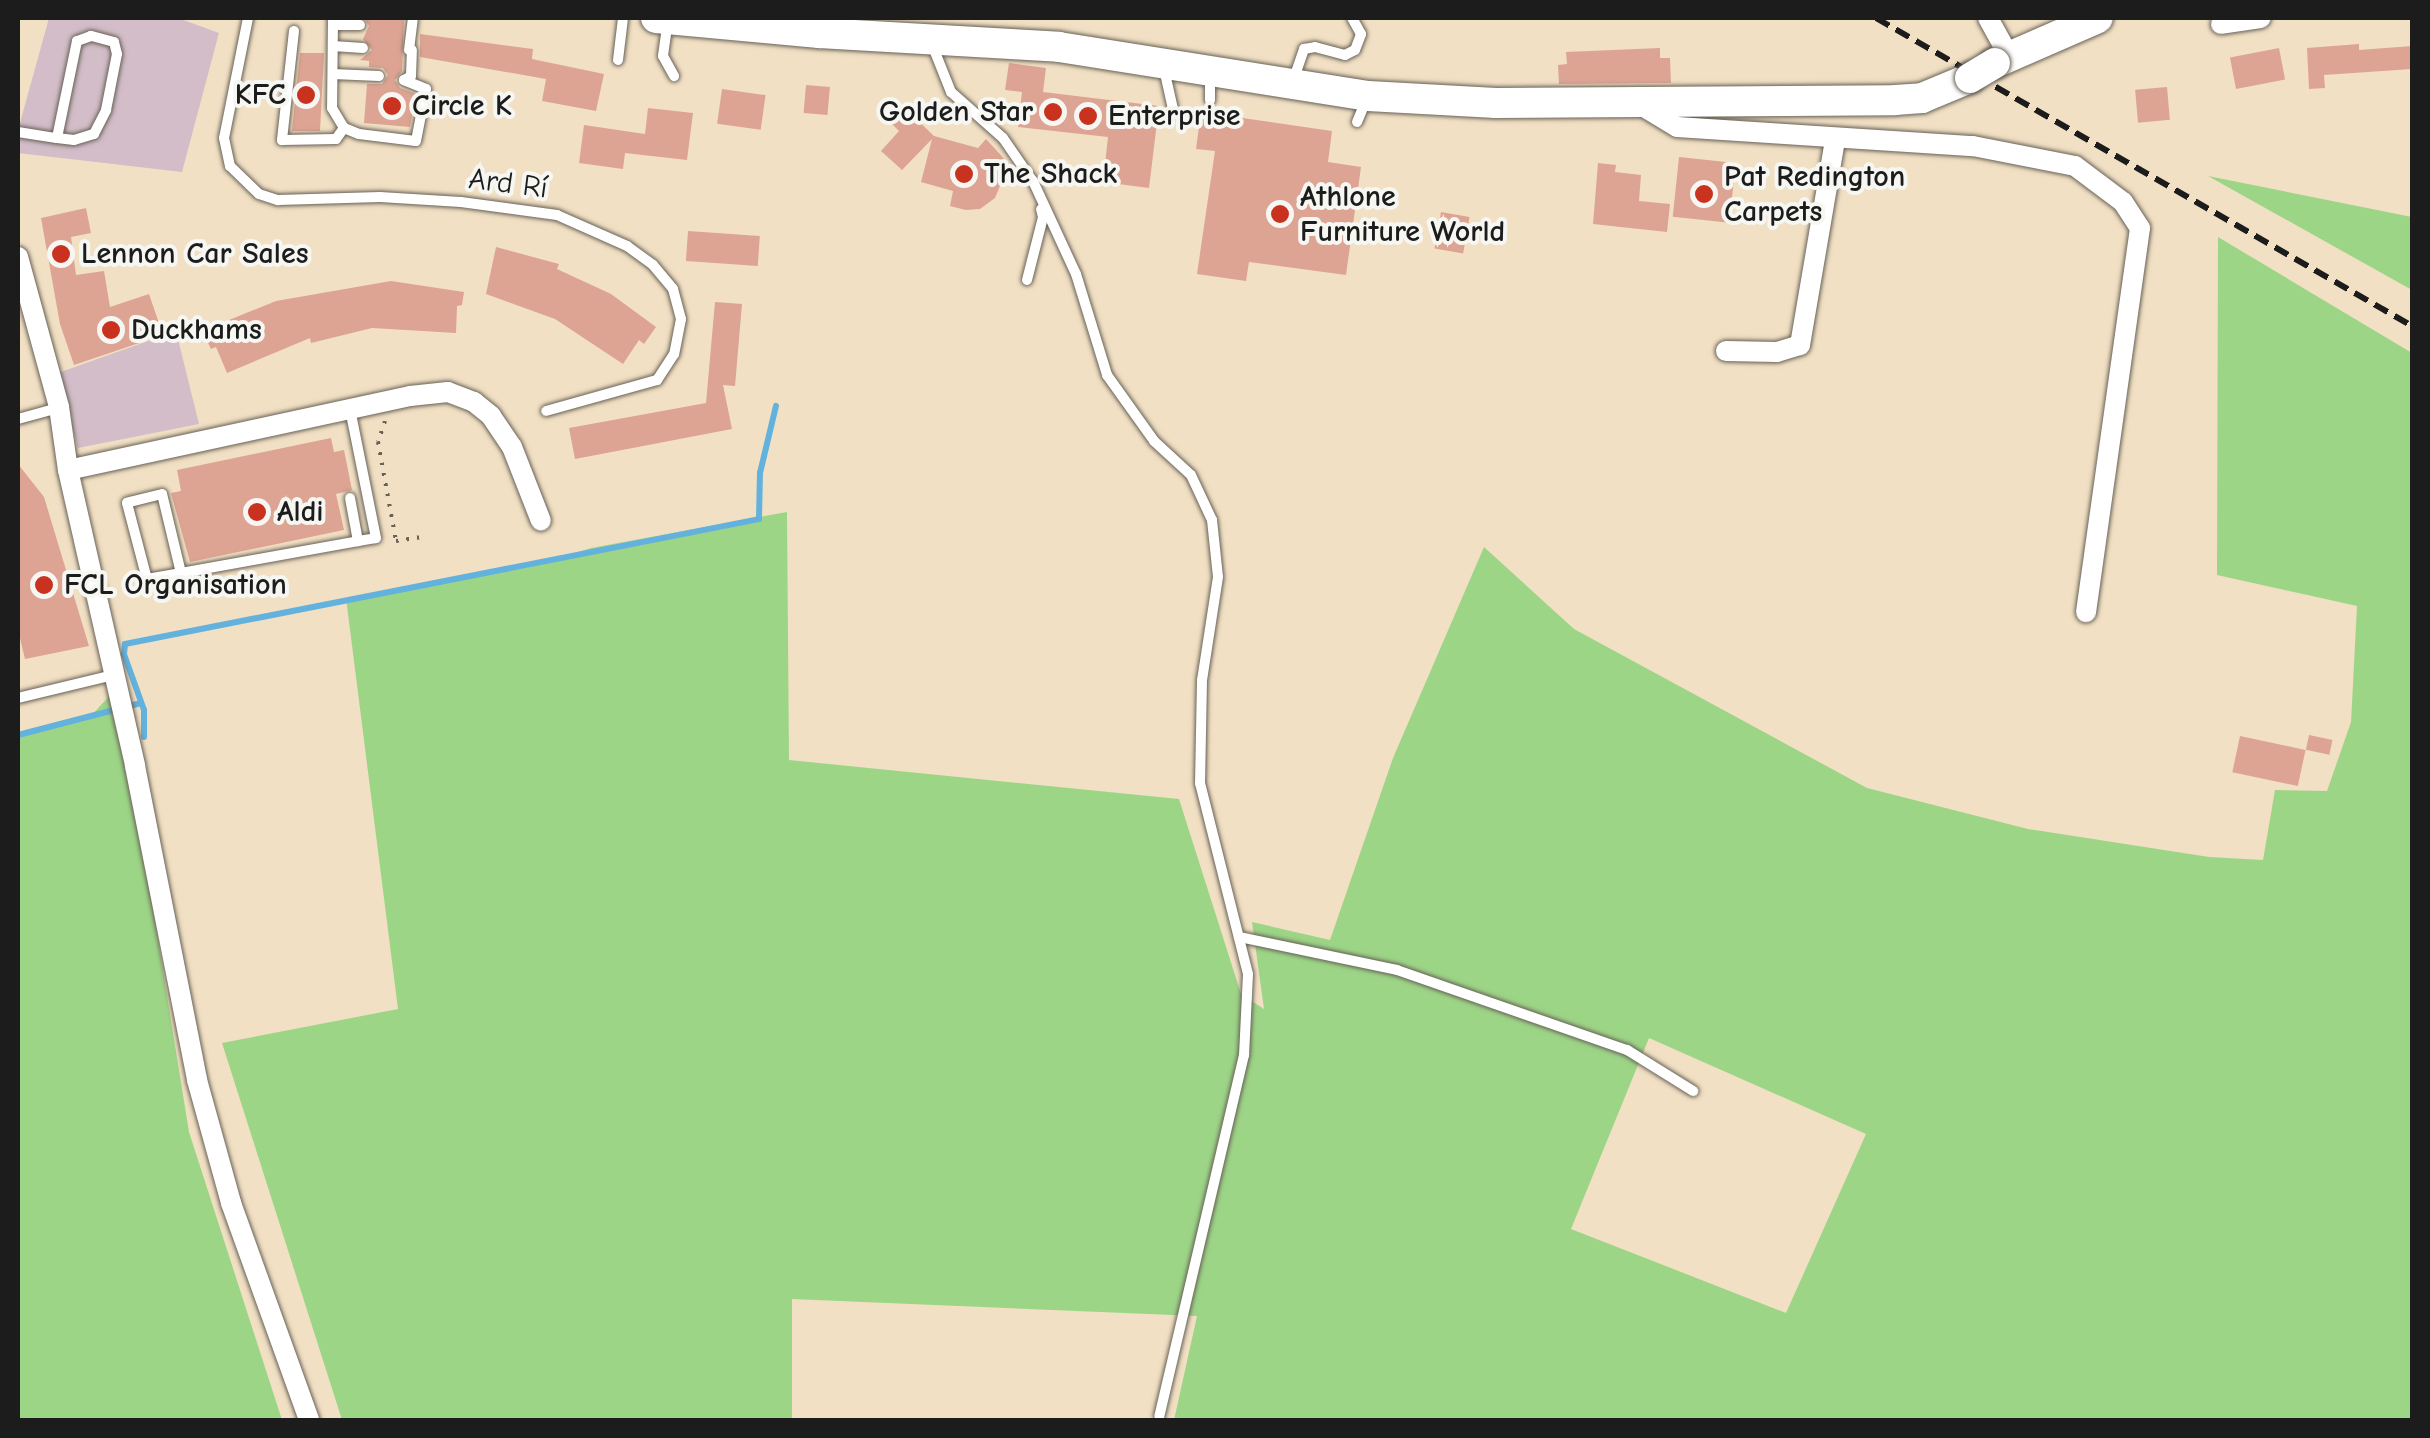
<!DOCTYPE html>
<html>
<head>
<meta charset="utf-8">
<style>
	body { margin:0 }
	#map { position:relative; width:2430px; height:1438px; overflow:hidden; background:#f2e0c4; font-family:"Comic Neue",sans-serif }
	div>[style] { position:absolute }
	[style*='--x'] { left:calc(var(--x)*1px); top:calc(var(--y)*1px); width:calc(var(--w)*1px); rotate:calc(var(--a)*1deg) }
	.industrial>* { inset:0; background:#d2bdc8 }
	.green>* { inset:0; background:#9dd587 }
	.stream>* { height:6px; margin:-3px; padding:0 3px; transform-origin:3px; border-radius:3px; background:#63b2dd }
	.building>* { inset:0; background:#dda493; transform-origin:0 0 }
	.path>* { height:4px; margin-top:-2px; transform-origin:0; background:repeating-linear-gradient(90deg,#676157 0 2.5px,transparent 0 10.5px) }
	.roads { filter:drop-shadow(0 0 2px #676157) drop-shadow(0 0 2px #676157) }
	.service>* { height:10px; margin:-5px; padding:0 5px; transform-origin:5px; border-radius:5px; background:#fff }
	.minor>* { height:20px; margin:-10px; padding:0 10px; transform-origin:10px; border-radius:10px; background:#fff }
	.secondary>* { height:30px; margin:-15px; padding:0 15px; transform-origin:15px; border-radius:15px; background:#fff }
	.rail>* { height:6px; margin-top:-3px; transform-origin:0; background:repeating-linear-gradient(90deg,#1c1c1c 0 15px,transparent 0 23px) }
	.bridges { filter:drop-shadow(0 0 2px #676157) drop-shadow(0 0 2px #676157) }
	.secondary-bridge>* { height:30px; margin:-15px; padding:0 15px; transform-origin:15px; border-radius:15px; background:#fff }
	.dots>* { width:28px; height:28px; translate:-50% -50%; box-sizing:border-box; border:5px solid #f6f6f2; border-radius:50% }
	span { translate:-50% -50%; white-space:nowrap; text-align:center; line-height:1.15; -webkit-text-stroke:8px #f6f6f2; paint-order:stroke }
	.poi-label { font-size:30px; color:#1c1c1c; font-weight:700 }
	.right { translate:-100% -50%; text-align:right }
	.left { translate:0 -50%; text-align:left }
	.street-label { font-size:30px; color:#1c1c1c }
	.frame { position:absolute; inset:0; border:20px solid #1c1c1c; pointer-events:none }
</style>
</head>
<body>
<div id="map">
	<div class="industrial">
		<i style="clip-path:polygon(49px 18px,178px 18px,219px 33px,182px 172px,18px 153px,18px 130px)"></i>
		<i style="clip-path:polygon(176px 331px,199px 424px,78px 448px,58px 373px)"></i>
	</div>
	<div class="green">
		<i style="clip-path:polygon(2208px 176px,2412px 217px,2412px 290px)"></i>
		<i style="clip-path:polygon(evenodd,2218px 237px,2412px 353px,2412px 1420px,1174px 1420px,1197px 1316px,792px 1299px,792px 1420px,342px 1420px,222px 1043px,398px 1009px,346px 598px,530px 567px,591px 548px,787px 512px,789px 760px,1179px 799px,1241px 994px,1264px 1009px,1252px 922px,1330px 940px,1393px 758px,1484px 547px,1574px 629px,1867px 788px,2028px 829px,2209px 857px,2263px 860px,2275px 790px,2327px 791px,2351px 722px,2357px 606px,2217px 575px,2218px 237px,1649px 1038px,1866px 1134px,1786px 1313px,1571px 1229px,1649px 1038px)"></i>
		<i style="clip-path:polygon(112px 693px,138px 816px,189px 1132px,282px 1420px,18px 1420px,18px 735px,90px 717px)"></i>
	</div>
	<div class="stream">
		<i style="--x:18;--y:735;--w:127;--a:-14.6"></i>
		<i style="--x:144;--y:737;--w:27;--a:-90"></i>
		<i style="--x:144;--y:710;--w:59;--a:-109.7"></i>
		<i style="--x:124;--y:654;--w:10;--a:-84"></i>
		<i style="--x:125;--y:644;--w:646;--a:-11.15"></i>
		<i style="--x:759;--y:519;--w:46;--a:-88.8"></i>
		<i style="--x:760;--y:473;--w:69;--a:-76.6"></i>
	</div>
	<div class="building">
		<i style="clip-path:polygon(364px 18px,404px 19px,402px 71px,395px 80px,400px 88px,416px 94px,410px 127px,364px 123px,367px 84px,382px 84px,388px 75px,383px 68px,369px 67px,369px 61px,360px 60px,372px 50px,363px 39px,369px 26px)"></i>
		<i style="clip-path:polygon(420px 34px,533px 49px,532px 59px,604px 74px,596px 111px,542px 101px,546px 79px,420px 57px)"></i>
		<i style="clip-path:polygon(2359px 44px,2359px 50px,2412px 46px,2412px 69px,2324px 75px,2325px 88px,2309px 89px,2307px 48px)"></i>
		<i style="clip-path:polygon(1660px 48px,1660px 58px,1670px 58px,1671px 83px,1559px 84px,1558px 65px,1567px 64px,1566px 52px)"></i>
		<i style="left:2279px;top:48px;width:32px;height:50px;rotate:79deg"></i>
		<i style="clip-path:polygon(300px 53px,324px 53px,320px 131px,292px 131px)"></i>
		<i style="clip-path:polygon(1009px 63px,1046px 68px,1043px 92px,1159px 106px,1149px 188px,1103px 182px,1108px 137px,1018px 127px,1022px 92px,1005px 90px)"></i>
		<i style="left:806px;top:85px;width:24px;height:28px;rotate:5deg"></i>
		<i style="left:2167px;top:87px;width:33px;height:32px;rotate:85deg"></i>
		<i style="left:722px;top:89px;width:44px;height:35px;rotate:8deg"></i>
		<i style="clip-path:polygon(648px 108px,693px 113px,687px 160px,625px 153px,623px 169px,579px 163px,584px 125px,645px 134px)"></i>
		<i style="clip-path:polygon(905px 108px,934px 136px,978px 148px,986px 139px,1009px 164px,995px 198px,980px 209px,966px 210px,950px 206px,953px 191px,921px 182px,932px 139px,902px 170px,881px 151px,899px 131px,891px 123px)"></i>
		<i style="clip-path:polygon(1201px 112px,1332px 131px,1328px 162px,1361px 167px,1346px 275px,1249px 262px,1246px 281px,1197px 274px,1215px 151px,1196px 149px)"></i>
		<i style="left:1679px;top:157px;width:57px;height:60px;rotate:6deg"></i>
		<i style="clip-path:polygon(1598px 163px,1616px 165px,1615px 172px,1641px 175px,1639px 201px,1670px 204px,1667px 232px,1593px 224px)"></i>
		<i style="clip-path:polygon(86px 208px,91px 233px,71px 237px,76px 275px,104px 271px,110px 307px,149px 294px,163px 335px,74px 365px,60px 324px,41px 218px)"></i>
		<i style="left:1441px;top:212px;width:29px;height:37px;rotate:10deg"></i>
		<i style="left:688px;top:231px;width:72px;height:30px;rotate:4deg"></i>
		<i style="clip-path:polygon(496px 247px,559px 264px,557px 269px,611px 294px,656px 327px,644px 344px,639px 340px,623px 364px,555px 319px,486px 294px)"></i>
		<i style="clip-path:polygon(391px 281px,464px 292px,462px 305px,457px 306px,456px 333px,372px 328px,311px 343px,310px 338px,227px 373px,216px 347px,211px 349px,202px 331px,276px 301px)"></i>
		<i style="clip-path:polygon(715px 302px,742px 304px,735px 386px,723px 385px,732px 429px,575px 459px,569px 428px,706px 403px)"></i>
		<i style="clip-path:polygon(331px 438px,334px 452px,344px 450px,352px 490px,336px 494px,344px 530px,190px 562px,171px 493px,181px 491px,177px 470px)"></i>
		<i style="clip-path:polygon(18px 464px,44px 497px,89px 646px,25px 659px,18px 630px)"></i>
		<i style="left:2309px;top:735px;width:24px;height:15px;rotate:12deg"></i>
		<i style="left:2240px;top:736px;width:67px;height:37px;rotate:12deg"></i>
	</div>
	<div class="path">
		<i style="--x:385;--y:421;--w:22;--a:108"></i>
		<i style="--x:378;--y:442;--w:101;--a:79.7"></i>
		<i style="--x:396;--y:541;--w:31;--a:-9"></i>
	</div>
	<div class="roads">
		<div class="service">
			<i style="--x:248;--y:18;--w:122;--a:101.3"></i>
			<i style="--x:224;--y:138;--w:29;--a:78"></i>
			<i style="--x:230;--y:166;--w:40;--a:44"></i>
			<i style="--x:259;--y:194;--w:20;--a:18"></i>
			<i style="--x:278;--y:200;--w:102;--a:-1.7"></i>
			<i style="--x:380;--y:197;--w:81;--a:3.5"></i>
			<i style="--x:461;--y:202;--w:97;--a:7.7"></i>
			<i style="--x:557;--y:215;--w:77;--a:23.9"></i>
			<i style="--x:627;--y:246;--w:32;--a:36"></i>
			<i style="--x:653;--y:265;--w:31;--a:50"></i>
			<i style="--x:673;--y:289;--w:31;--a:75"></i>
			<i style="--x:681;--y:319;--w:36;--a:101"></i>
			<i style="--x:674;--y:354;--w:31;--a:123"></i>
			<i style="--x:657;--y:380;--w:115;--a:164.4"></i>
			<i style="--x:333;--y:18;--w:90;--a:90.6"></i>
			<i style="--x:332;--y:108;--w:23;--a:59"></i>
			<i style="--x:344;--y:128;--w:16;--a:22"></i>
			<i style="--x:359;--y:134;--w:57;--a:7"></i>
			<i style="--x:416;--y:141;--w:53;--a:-79.1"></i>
			<i style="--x:426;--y:89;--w:24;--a:-158"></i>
			<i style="--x:404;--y:80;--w:8;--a:-30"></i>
			<i style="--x:411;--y:76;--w:26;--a:-88"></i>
			<i style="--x:668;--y:20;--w:36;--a:98"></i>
			<i style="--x:663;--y:56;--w:23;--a:61"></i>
			<i style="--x:333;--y:25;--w:27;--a:0"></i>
			<i style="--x:294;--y:31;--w:110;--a:96.3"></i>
			<i style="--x:282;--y:140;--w:54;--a:-1.1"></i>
			<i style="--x:336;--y:139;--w:14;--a:-54"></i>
			<i style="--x:931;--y:42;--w:54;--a:68.2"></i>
			<i style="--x:951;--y:92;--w:69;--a:41.5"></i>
			<i style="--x:1003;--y:138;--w:55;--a:55.4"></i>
			<i style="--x:333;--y:46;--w:30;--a:4"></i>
			<i style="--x:409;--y:50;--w:32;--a:-83"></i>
			<i style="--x:618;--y:60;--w:42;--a:-83.2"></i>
			<i style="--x:1164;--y:69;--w:41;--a:77.3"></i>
			<i style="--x:333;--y:74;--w:46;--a:2.5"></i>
			<i style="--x:1210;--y:74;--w:26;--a:90"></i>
			<i style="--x:1293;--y:81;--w:34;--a:-71"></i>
			<i style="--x:1304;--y:49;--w:11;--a:-10"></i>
			<i style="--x:1315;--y:47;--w:31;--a:15"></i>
			<i style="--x:1345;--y:55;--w:11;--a:-27"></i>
			<i style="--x:1355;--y:50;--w:17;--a:-69"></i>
			<i style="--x:1361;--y:34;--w:18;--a:-119"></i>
			<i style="--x:1357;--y:122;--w:23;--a:-67"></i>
			<i style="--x:18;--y:132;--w:39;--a:9"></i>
			<i style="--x:57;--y:138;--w:17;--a:7"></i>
			<i style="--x:74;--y:140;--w:21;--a:-17"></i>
			<i style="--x:94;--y:134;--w:27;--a:-63"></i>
			<i style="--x:106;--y:110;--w:57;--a:-78.9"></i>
			<i style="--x:117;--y:54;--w:12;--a:-104"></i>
			<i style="--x:114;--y:42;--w:24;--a:-165"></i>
			<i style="--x:91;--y:36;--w:15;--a:160"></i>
			<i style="--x:77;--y:41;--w:99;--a:101.7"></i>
			<i style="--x:1033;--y:181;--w:102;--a:65.2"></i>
			<i style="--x:1076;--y:274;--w:106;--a:72.9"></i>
			<i style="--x:1107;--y:375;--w:81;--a:54.5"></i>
			<i style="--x:1154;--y:441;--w:50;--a:42.6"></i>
			<i style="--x:1191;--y:475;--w:50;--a:65"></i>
			<i style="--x:1212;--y:520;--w:57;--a:84"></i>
			<i style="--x:1218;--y:577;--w:104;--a:98.8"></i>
			<i style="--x:1202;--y:680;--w:103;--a:91.1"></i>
			<i style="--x:1200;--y:783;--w:197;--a:75.9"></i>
			<i style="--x:1248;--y:974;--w:81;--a:92.8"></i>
			<i style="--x:1244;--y:1055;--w:371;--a:103.2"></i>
			<i style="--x:1027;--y:280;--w:65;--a:-75.7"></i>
			<i style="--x:1043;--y:217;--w:8;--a:-104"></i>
			<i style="--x:18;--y:419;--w:41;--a:-15.4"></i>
			<i style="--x:350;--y:498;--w:44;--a:79.5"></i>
			<i style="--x:181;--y:573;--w:81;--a:-103.5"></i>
			<i style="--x:162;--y:494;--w:36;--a:166"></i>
			<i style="--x:127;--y:503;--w:79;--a:75.3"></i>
			<i style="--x:147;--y:579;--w:35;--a:-10"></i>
			<i style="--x:181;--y:573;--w:180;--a:-10.2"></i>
			<i style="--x:358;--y:541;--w:18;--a:-9"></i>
			<i style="--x:376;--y:538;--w:132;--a:-101.4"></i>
			<i style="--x:18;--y:698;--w:99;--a:-13.5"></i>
			<i style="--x:1239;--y:937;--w:161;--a:11.8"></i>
			<i style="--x:1397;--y:970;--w:244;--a:19.2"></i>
			<i style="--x:1627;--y:1050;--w:78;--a:31.8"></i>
		</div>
		<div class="minor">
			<i style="--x:1988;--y:18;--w:43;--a:61.1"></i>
			<i style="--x:2221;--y:24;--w:40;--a:-8.5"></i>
			<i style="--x:1639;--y:104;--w:44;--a:31.2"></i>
			<i style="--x:1677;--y:127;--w:297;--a:3.7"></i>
			<i style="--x:1973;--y:146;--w:104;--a:11.1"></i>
			<i style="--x:2075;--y:166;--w:60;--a:36.9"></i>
			<i style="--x:2123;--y:202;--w:31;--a:57"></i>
			<i style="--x:2140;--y:228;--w:388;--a:98"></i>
			<i style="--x:18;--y:257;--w:156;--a:74.7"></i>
			<i style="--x:59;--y:407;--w:64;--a:81.9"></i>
			<i style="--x:68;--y:470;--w:303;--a:77.2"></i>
			<i style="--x:135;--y:766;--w:320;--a:78.8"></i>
			<i style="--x:197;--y:1080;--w:128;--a:74.5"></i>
			<i style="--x:231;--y:1203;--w:231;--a:70.2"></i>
			<i style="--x:1726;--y:351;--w:51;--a:1.1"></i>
			<i style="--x:1777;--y:352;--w:24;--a:-17"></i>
			<i style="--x:1800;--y:345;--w:208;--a:-80.3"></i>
			<i style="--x:68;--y:470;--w:350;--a:-12.2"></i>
			<i style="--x:410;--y:396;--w:38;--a:-6"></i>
			<i style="--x:448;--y:392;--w:28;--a:21"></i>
			<i style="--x:474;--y:402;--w:22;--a:39"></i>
			<i style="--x:491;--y:416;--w:37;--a:56"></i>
			<i style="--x:512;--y:447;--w:79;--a:68.6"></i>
		</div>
		<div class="secondary">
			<i style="--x:656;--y:18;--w:164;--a:5.3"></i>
			<i style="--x:819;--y:33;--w:240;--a:3.3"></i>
			<i style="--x:1059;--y:47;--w:313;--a:9"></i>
			<i style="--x:1368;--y:96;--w:128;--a:3.1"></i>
			<i style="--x:1496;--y:103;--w:399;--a:-0.4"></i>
			<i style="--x:1895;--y:100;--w:27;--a:-4"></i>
			<i style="--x:1922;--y:98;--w:52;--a:-22.6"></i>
			<i style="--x:1995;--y:63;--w:112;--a:-23.6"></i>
		</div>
	</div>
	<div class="rail">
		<i style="--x:1876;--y:18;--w:618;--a:29.88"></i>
	</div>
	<div class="bridges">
		<div class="secondary-bridge">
			<i style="--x:1970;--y:78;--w:29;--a:-31"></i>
		</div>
	</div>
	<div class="dots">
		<i style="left:306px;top:95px;background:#c8321e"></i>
		<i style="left:392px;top:106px;background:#c8321e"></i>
		<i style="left:1053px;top:112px;background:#c8321e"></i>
		<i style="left:1088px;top:116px;background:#c8321e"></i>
		<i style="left:964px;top:174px;background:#c8321e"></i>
		<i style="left:1704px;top:194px;background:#c8321e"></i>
		<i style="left:1280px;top:214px;background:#c8321e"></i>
		<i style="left:61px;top:254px;background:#c8321e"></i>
		<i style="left:111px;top:330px;background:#c8321e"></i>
		<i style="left:257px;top:512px;background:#c8321e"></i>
		<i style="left:44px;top:585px;background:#c8321e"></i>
	</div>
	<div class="poi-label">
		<span class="right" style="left:286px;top:95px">KFC</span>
		<span class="left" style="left:412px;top:106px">Circle K</span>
		<span class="right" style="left:1033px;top:112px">Golden Star</span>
		<span class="left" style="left:1108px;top:116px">Enterprise</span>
		<span class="left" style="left:984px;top:174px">The Shack</span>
		<span class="left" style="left:1724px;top:194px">Pat Redington<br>Carpets</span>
		<span class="left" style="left:1300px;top:214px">Athlone<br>Furniture World</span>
		<span class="left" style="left:81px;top:254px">Lennon Car Sales</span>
		<span class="left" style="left:131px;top:330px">Duckhams</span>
		<span class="left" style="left:277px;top:512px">Aldi</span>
		<span class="left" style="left:64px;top:585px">FCL Organisation</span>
	</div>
	<div class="street-label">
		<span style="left:508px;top:184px;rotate:7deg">Ard Rí</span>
	</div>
	<div class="frame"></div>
</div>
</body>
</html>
